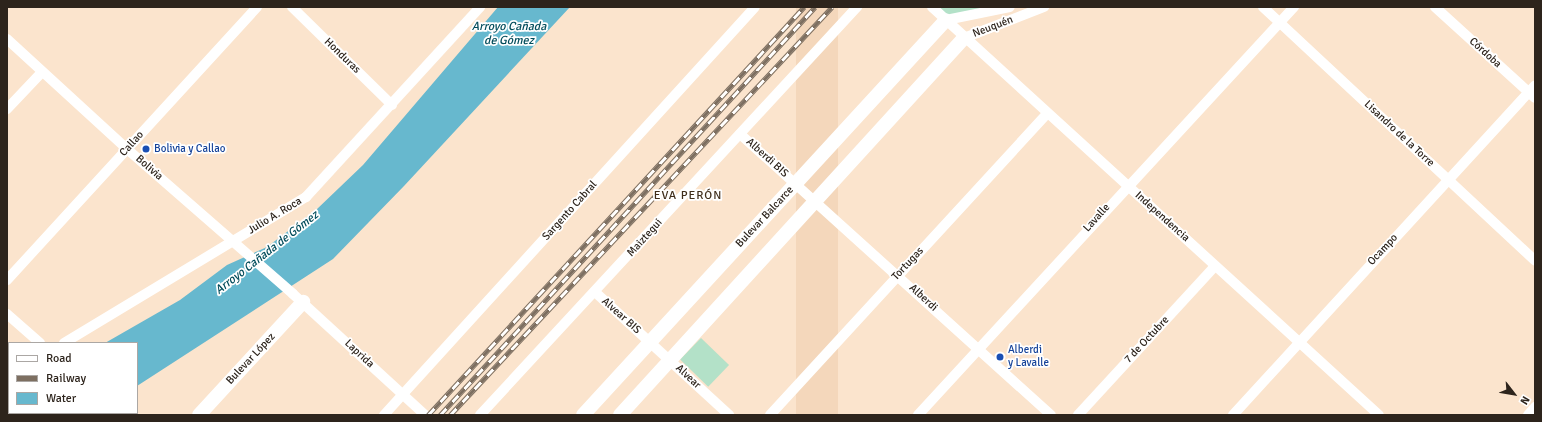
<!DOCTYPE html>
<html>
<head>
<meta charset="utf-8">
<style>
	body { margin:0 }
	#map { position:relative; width:1542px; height:422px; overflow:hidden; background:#fbe4cd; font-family:Signika,sans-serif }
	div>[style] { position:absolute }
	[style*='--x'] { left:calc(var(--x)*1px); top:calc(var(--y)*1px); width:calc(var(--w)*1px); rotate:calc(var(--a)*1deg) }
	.built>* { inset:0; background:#f4d7bb; transform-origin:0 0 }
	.green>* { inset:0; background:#b3e1c8; transform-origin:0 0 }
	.water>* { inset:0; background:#67b8ce }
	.minor>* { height:10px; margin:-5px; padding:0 5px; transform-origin:5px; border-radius:5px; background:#fff }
	.secondary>* { height:14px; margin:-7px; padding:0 7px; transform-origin:7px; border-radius:7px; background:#fff }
	.rail>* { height:4.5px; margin-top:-2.25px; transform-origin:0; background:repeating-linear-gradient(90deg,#fff 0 9px,#7d6f61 0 18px); box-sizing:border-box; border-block:1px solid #7d6f61 }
	.dots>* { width:11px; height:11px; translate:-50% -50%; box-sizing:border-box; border:2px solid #fff; border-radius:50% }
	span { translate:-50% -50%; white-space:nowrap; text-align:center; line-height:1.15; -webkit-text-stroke:3.5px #fff; paint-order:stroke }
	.street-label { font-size:11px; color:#2d241c }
	.transit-label { font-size:11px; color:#164399 }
	.left { translate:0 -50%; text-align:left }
	.water-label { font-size:12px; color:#004b5a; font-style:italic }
	.neighbourhood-label { font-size:12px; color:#3f2d1a; letter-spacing:1px }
	.frame { position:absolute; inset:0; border:8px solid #2d241c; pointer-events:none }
	.legend { position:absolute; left:8px; top:342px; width:130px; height:72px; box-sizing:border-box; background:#fff; border:1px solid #aba7a4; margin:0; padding:5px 7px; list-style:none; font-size:12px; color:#2d241c }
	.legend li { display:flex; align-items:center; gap:8px; height:20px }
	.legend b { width:20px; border:1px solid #aba7a4 }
	.north { position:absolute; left:1494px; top:374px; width:40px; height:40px; -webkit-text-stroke:3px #fff; paint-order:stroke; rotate:121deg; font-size:11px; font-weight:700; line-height:16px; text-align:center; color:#2d241c }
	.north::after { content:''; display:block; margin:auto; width:14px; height:18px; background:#2d241c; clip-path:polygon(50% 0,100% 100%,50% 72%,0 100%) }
</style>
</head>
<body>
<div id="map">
	<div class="built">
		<i style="left:796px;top:7px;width:42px;height:553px"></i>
	</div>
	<div class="green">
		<i style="clip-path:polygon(932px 7px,1010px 7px,946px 20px)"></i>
		<i style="left:701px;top:338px;width:39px;height:30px;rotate:44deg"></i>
	</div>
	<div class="water">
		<i style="clip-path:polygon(498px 7px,570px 7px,404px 186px,333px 259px,137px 386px,137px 343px,105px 343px,180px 300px,227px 265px,267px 247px,316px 210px,363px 165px)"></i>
		<i style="clip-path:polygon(9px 398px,9px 413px,76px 413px,7px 415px)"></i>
	</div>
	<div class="minor">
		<i style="--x:292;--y:7;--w:140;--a:44.4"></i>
		<i style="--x:932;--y:7;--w:605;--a:42.39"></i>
		<i style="--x:1263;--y:7;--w:372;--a:43"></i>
		<i style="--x:1435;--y:7;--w:135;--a:42.3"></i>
		<i style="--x:946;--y:20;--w:65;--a:-11.5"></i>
		<i style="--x:964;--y:38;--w:86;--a:-21.2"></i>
		<i style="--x:7;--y:39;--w:163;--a:42.5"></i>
		<i style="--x:127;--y:149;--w:220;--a:41.1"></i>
		<i style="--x:293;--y:294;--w:179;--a:42.5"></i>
		<i style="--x:7;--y:109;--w:51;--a:-46.6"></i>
		<i style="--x:740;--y:134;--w:419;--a:42.1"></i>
		<i style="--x:7;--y:280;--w:370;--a:-47.5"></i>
		<i style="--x:595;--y:292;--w:182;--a:42.5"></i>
		<i style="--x:7;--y:314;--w:44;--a:41.3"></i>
		<i style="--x:64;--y:343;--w:283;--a:-31.1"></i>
		<i style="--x:306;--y:197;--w:258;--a:-47.5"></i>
		<i style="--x:7;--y:377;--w:2;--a:-27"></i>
		<i style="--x:384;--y:415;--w:551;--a:-47.72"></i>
		<i style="--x:480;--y:415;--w:556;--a:-47.26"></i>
		<i style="--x:770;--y:415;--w:410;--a:-47.4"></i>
		<i style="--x:918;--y:415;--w:555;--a:-47.34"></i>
		<i style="--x:1078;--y:415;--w:202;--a:-47.4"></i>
		<i style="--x:1233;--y:415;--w:447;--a:-47.5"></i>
		<i style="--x:1528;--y:415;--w:11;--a:-49"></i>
	</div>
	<div class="secondary">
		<i style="--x:199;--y:415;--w:154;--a:-47.4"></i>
		<i style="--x:583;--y:415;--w:536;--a:-47.42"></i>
		<i style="--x:620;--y:415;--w:510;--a:-47.62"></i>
	</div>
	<div class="rail">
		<i style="--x:428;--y:415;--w:555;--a:-47.34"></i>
		<i style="--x:440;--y:415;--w:554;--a:-47.41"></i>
		<i style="--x:450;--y:415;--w:559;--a:-46.89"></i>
	</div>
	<div class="dots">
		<i style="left:146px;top:149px;background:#1a4fb4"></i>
		<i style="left:1000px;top:357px;background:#1a4fb4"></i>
	</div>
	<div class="street-label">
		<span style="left:993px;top:27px;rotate:-21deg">Neuquén</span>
		<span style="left:1485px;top:53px;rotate:42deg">Córdoba</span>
		<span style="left:342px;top:56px;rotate:44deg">Honduras</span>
		<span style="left:1399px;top:134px;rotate:43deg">Lisandro de la Torre</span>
		<span style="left:132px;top:144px;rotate:-48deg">Callao</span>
		<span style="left:767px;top:158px;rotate:42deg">Alberdi BIS</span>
		<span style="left:149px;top:168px;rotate:41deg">Bolivia</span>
		<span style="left:570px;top:211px;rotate:-48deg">Sargento Cabral</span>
		<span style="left:275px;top:216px;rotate:-31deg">Julio A. Roca</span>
		<span style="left:765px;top:217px;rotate:-47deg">Bulevar Balcarce</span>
		<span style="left:1162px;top:217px;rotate:42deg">Independencia</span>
		<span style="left:1097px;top:218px;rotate:-48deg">Lavalle</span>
		<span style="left:645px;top:238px;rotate:-48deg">Maiztegui</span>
		<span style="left:1383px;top:250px;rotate:-47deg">Ocampo</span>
		<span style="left:908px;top:264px;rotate:-47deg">Tortugas</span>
		<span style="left:923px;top:298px;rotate:43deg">Alberdi</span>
		<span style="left:621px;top:316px;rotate:42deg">Alvear BIS</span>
		<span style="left:1147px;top:340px;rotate:-47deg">7 de Octubre</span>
		<span style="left:359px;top:354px;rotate:43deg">Laprida</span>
		<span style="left:251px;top:359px;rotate:-47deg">Bulevar López</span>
		<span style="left:688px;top:377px;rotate:43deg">Alvear</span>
	</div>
	<div class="transit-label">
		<span class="left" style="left:154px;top:149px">Bolivia y Callao</span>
		<span class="left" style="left:1008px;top:357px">Alberdi<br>y Lavalle</span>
	</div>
	<div class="water-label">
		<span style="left:509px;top:34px">Arroyo Cañada<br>de Gómez</span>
		<span style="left:267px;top:253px;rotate:-38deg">Arroyo Cañada de Gómez</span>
	</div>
	<div class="neighbourhood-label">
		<span style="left:688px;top:196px">EVA PERÓN</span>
	</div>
	<div class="frame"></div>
	<ul class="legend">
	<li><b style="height:5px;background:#fff"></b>Road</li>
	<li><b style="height:5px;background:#7d6f61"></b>Railway</li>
	<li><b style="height:11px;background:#67b8ce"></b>Water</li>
	</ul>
	<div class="north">N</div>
</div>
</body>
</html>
